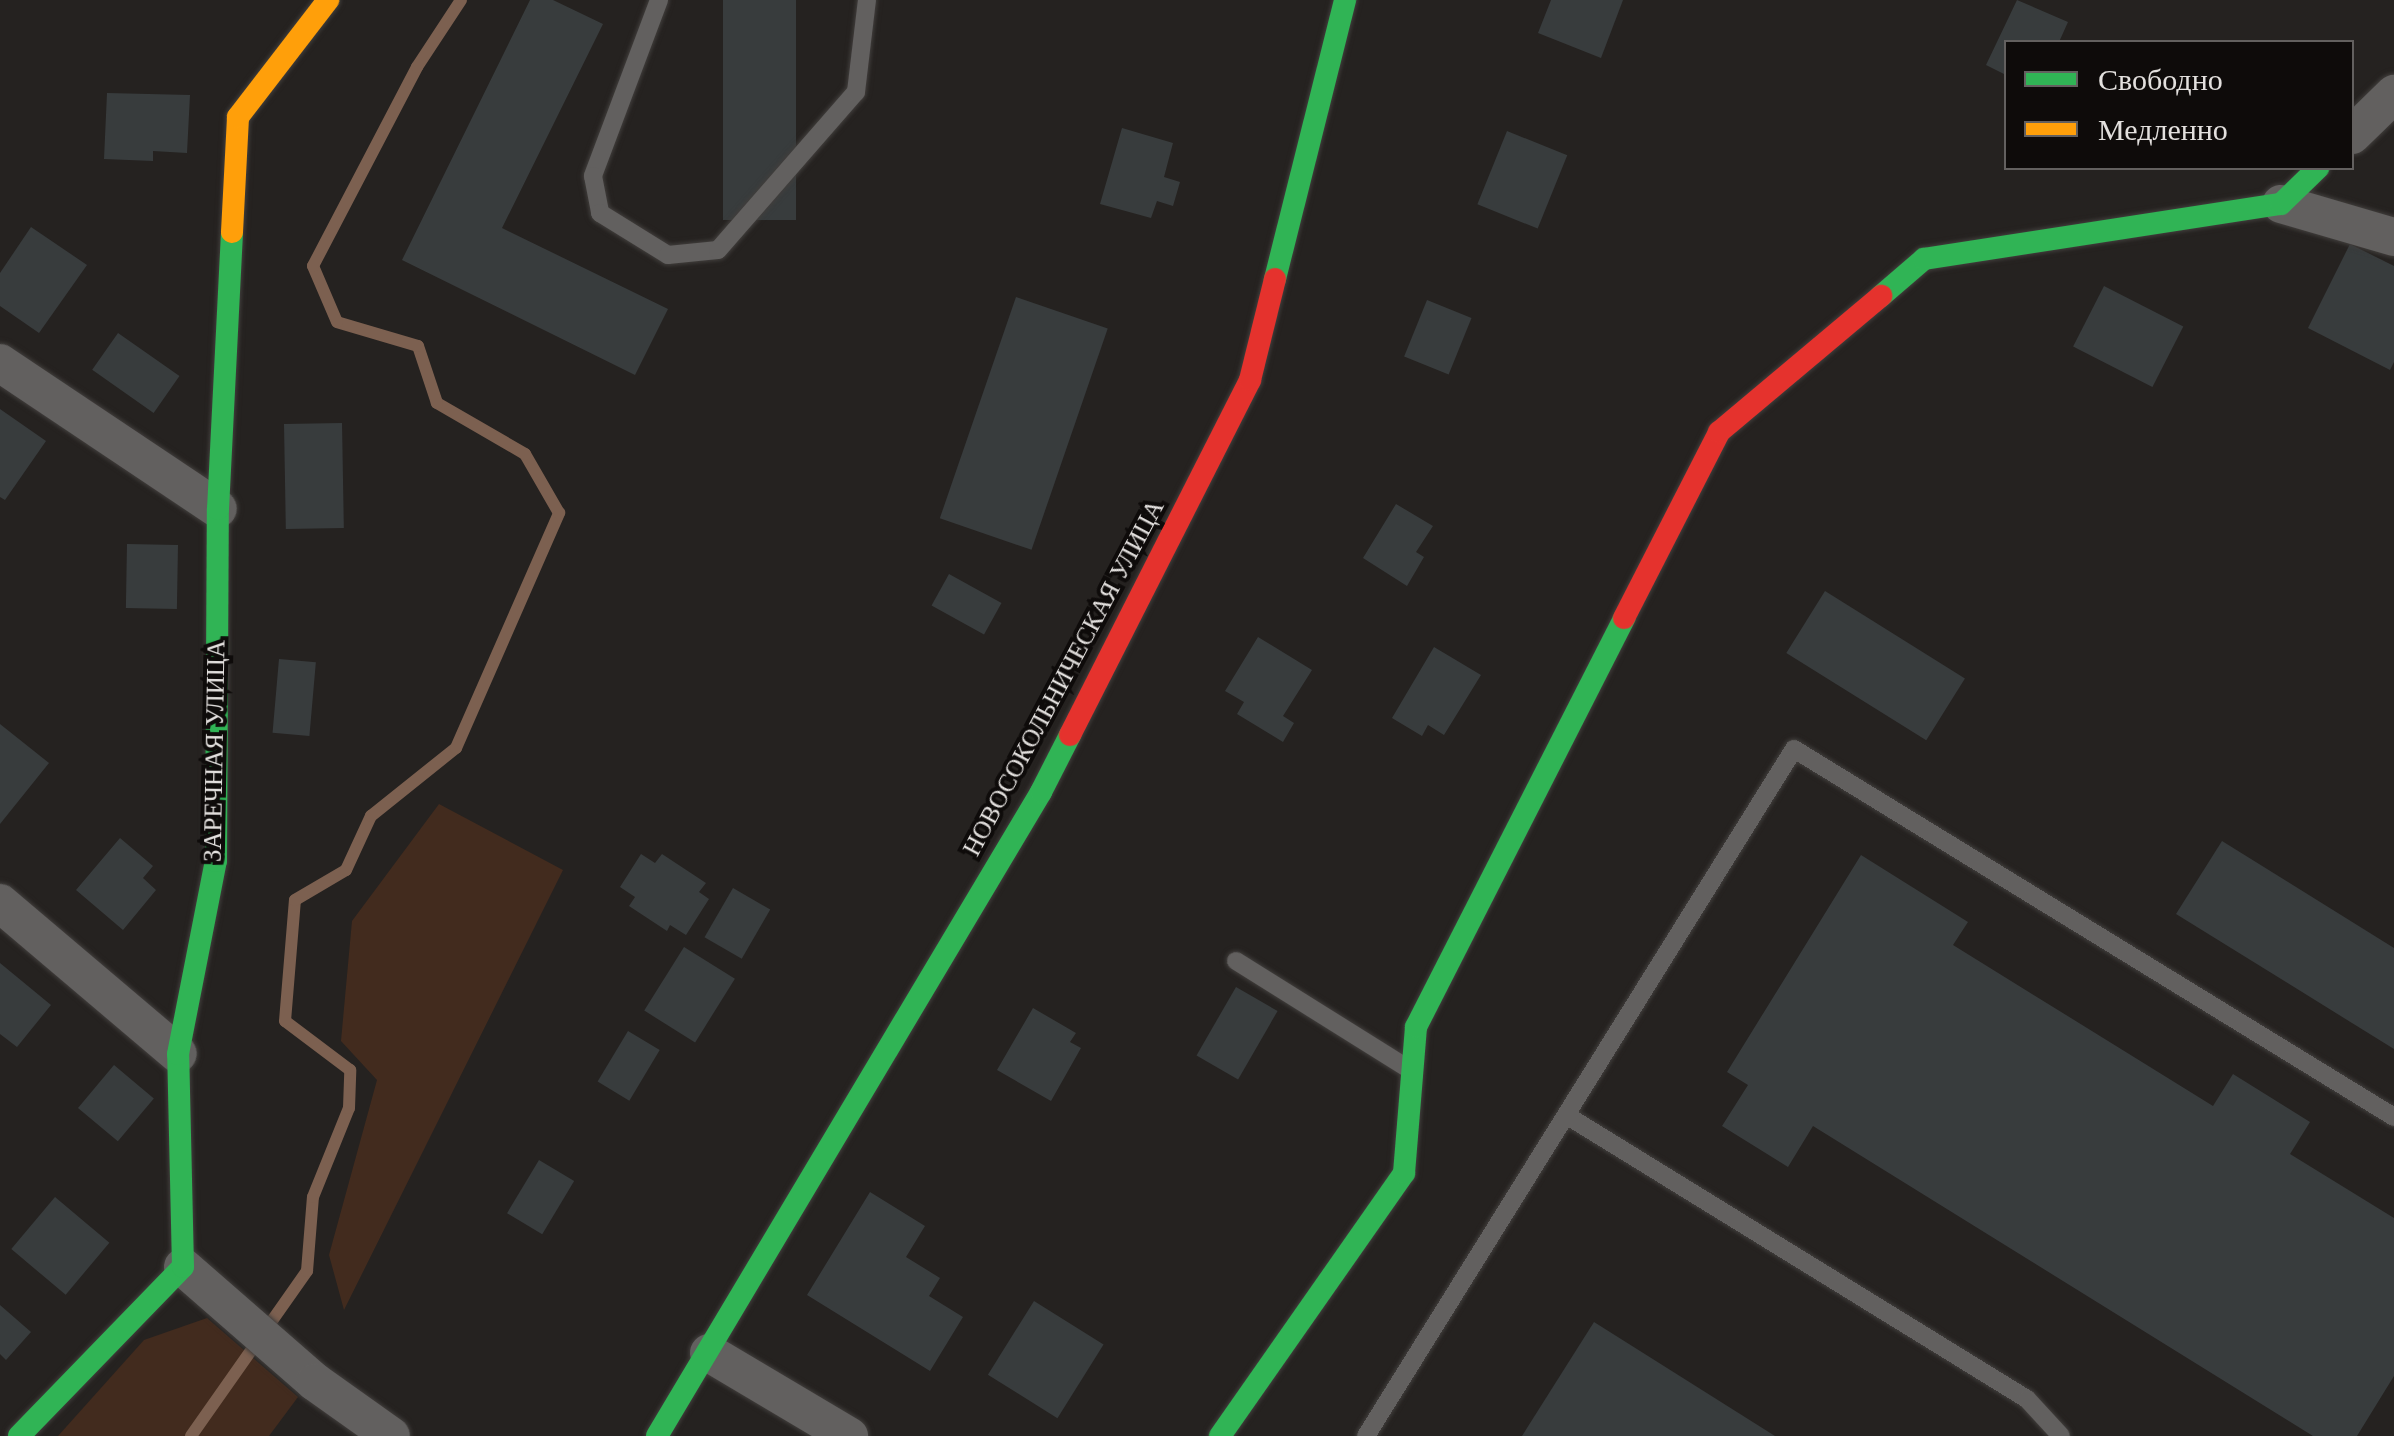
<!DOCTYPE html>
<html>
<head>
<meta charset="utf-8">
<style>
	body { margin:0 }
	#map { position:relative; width:2394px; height:1436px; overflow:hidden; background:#252220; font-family:"Libre Baskerville",serif }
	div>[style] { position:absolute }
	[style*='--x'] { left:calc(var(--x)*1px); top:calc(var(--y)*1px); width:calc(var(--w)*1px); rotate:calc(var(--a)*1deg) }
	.green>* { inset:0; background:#422b1e }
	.stream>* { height:12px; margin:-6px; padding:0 6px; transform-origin:6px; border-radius:6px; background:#7c6050 }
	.building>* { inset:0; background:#383c3d; transform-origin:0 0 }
	.roads { filter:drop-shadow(0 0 2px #413e3c) drop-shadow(0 0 2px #413e3c) }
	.lane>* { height:18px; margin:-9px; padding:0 9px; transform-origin:9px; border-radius:9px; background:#62605f }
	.street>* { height:38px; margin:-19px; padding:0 19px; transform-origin:19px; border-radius:19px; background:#62605f }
	.fast>* { height:22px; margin:-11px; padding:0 11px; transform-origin:11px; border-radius:11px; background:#30b455 }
	.slow>* { height:22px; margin:-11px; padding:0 11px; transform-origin:11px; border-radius:11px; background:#ff9f0a }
	.jam>* { height:22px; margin:-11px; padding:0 11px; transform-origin:11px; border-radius:11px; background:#e5322d }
	span { translate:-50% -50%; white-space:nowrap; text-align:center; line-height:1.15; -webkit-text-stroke:8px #0e0b0a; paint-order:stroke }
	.street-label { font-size:25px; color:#e3e0de }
	.legend { position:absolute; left:2004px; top:40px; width:350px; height:130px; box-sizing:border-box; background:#0e0b0a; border:2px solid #63605f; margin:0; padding:12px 18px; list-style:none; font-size:30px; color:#e3e0de }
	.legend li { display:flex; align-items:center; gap:20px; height:50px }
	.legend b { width:50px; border:2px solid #63605f }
</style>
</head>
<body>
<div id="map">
	<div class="green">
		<i style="clip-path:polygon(439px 804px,563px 870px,344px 1310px,329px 1255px,377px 1080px,341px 1041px,352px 921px)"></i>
		<i style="clip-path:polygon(207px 1318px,298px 1397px,269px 1436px,58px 1436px,144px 1340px)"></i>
	</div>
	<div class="stream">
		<i style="--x:191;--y:1436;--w:202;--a:-54.9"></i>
		<i style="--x:307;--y:1271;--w:74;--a:-85.4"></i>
		<i style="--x:313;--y:1197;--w:96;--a:-68"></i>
		<i style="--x:349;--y:1108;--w:38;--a:-88"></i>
		<i style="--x:350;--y:1070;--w:81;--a:-143"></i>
		<i style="--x:285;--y:1021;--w:121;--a:-85.3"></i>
		<i style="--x:295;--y:900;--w:59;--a:-30.5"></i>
		<i style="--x:346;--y:870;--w:60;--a:-65.2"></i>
		<i style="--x:371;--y:816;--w:109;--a:-38.7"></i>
		<i style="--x:456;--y:748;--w:257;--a:-66.3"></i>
		<i style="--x:559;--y:513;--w:68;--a:-120"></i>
		<i style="--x:525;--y:454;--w:102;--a:-149.9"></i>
		<i style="--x:437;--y:403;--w:60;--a:-108.4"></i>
		<i style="--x:418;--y:346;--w:84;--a:-163.5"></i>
		<i style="--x:337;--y:322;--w:61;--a:-113.2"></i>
		<i style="--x:313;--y:266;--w:225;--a:-62.4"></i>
		<i style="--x:417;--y:67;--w:80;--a:-56.7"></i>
	</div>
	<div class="building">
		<i style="clip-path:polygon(530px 0,553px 0,603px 24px,502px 228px,668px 309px,635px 375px,402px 260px)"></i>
		<i style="left:723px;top:0;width:73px;height:220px"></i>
		<i style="clip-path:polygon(1551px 0,1623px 0,1601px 58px,1538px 33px)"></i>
		<i style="clip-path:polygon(2017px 0,2068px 22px,2059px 42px,2006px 42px,2006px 75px,1986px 65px)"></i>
		<i style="clip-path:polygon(107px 93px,190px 95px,187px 153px,153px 151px,153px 161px,104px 159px)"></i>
		<i style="clip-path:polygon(1122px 128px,1173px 143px,1164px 177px,1180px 182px,1173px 206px,1157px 201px,1151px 218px,1100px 204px)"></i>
		<i style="left:1507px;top:131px;width:65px;height:79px;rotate:22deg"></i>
		<i style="clip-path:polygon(31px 227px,87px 265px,39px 333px,0 306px,0 273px)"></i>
		<i style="clip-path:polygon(2350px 244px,2394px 266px,2394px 362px,2390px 370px,2308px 328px)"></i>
		<i style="left:2104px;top:286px;width:89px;height:68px;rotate:27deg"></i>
		<i style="left:1016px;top:297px;width:97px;height:234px;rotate:19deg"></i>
		<i style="left:1427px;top:300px;width:48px;height:61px;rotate:22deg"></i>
		<i style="left:118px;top:333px;width:75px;height:45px;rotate:35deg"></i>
		<i style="clip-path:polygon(0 409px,46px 441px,5px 500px,0 497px)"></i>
		<i style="left:342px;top:423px;width:105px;height:58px;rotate:89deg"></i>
		<i style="clip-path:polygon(1396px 504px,1433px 526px,1416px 552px,1424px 557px,1407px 586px,1363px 558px)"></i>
		<i style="left:127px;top:544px;width:51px;height:64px;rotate:1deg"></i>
		<i style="left:949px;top:574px;width:60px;height:36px;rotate:29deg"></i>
		<i style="left:1825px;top:591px;width:165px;height:73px;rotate:32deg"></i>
		<i style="clip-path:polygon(1258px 637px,1312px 670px,1283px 716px,1294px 723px,1283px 742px,1237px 714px,1244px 702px,1225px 691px)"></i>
		<i style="clip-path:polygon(1434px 647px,1481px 675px,1444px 735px,1428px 725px,1422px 736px,1392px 718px)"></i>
		<i style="left:279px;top:659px;width:37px;height:74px;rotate:5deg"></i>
		<i style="clip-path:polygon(0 724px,49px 763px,0 824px)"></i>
		<i style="clip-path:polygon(120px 838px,153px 866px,143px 878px,156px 890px,123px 930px,76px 890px)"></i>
		<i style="clip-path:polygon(2222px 841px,2394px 948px,2394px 1049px,2176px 914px)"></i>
		<i style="clip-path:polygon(641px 854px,655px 863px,662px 854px,706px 883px,699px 892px,709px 899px,686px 935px,670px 925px,667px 931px,629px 906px,635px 897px,620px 887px)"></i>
		<i style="clip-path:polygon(1861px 855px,1968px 922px,1953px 945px,2213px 1106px,2233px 1074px,2310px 1122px,2290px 1154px,2394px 1218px,2394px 1376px,2357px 1436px,2313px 1436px,1813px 1126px,1788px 1167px,1722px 1126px,1748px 1085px,1727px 1072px)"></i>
		<i style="left:733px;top:888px;width:43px;height:57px;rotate:30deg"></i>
		<i style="left:684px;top:947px;width:60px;height:75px;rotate:32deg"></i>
		<i style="clip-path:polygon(0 963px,51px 1005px,17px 1047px,0 1034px)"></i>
		<i style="left:1236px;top:987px;width:48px;height:79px;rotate:30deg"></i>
		<i style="clip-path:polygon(1033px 1008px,1076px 1033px,1070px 1042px,1081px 1048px,1051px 1101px,997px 1070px)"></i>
		<i style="left:628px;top:1031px;width:37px;height:59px;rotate:31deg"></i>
		<i style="left:114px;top:1065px;width:52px;height:56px;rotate:40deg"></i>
		<i style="left:539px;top:1160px;width:41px;height:62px;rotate:31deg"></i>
		<i style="clip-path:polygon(870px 1192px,925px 1226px,906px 1257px,940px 1278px,929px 1296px,963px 1317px,930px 1371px,807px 1295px)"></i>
		<i style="left:55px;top:1197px;width:71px;height:68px;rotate:40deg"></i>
		<i style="left:1034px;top:1301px;width:82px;height:87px;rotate:32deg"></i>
		<i style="clip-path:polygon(0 1305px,31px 1332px,6px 1360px,0 1354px)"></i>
		<i style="clip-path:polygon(1594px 1322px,1775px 1436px,1522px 1436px)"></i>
	</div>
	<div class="roads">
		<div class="lane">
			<i style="--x:659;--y:0;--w:188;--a:110.6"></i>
			<i style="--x:593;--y:176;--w:38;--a:79"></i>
			<i style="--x:600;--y:213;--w:80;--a:31.7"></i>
			<i style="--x:668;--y:255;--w:50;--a:-5.7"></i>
			<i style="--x:718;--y:250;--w:210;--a:-48.9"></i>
			<i style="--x:856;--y:92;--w:93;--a:-83.2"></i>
			<i style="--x:1236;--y:961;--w:202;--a:32"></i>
			<i style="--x:1566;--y:1115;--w:541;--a:31.64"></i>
			<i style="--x:2027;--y:1399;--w:50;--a:47.4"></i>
			<i style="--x:1366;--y:1436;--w:809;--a:-58.08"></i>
			<i style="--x:1794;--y:749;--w:704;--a:31.52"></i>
		</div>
		<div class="street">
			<i style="--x:2352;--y:135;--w:59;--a:-44.3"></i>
			<i style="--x:2281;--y:204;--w:118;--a:16.3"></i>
			<i style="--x:0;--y:363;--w:262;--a:33.8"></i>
			<i style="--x:0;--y:903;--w:233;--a:40.3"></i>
			<i style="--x:183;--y:1267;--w:175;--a:41.1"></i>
			<i style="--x:315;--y:1382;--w:93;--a:35.4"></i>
			<i style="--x:709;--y:1353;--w:163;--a:30.7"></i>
		</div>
		<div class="fast">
			<i style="--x:1275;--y:279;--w:288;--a:-75.9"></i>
			<i style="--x:1881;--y:296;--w:57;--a:-40.7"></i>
			<i style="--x:1924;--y:259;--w:361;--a:-8.8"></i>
			<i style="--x:2281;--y:204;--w:52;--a:-44.2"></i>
			<i style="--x:19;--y:1436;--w:235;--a:-45.9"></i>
			<i style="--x:183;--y:1267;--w:213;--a:-91.3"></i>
			<i style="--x:178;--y:1054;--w:197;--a:-78.9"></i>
			<i style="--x:216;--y:861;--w:352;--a:-89.7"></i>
			<i style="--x:218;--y:509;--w:277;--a:-87.1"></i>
			<i style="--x:657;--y:1436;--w:750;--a:-59.19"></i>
			<i style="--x:1041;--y:792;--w:64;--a:-63"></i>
			<i style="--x:1220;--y:1436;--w:321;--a:-55"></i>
			<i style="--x:1404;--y:1173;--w:146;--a:-85.3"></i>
			<i style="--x:1416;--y:1027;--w:459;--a:-63"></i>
		</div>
		<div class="slow">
			<i style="--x:232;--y:232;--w:115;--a:-87"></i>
			<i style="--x:238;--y:117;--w:148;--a:-52.4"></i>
		</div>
		<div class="jam">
			<i style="--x:1624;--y:618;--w:209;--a:-62.9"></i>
			<i style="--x:1719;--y:432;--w:212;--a:-40"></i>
			<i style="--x:1070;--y:735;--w:398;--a:-63.1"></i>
			<i style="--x:1250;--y:380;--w:104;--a:-76.1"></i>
		</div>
	</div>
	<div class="street-label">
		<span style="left:1064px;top:678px;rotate:-62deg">НОВОСОКОЛЬНИЧЕСКАЯ УЛИЦА</span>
		<span style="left:215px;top:751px;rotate:-89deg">ЗАРЕЧНАЯ УЛИЦА</span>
	</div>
	<ul class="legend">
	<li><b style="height:12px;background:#30b455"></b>Свободно</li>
	<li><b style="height:12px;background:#ff9f0a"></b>Медленно</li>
	</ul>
</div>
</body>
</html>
